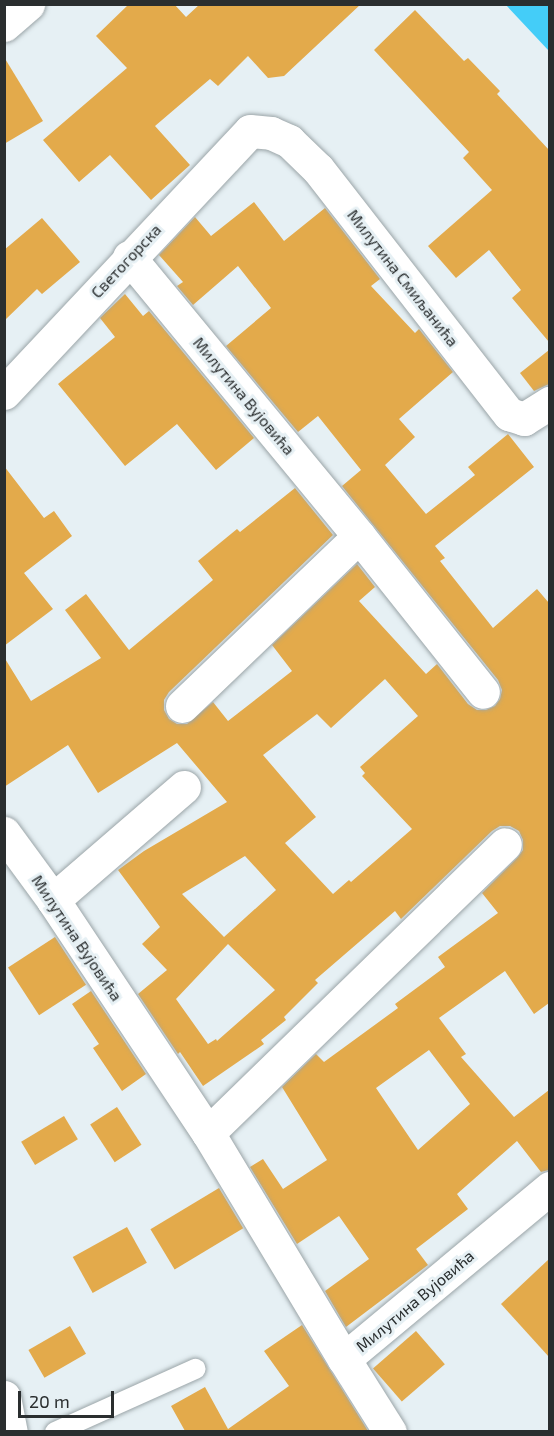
<!DOCTYPE html>
<html>
<head>
<meta charset="utf-8">
<style>
	body { margin:0 }
	#map { position:relative; width:554px; height:1436px; overflow:hidden; background:#e6f0f4; font-family:"Exo 2",sans-serif }
	div>[style] { position:absolute }
	[style*='--x'] { left:calc(var(--x)*1px); top:calc(var(--y)*1px); width:calc(var(--w)*1px); rotate:calc(var(--a)*1deg) }
	.forest>* { inset:0; background:#44cdf8 }
	.building>* { inset:0; background:#e3aa4b; transform-origin:0 0 }
	.roads { filter:drop-shadow(0 0 2px #9ba5a8) drop-shadow(0 0 2px #9ba5a8) }
	.service>* { height:20px; margin:-10px; padding:0 10px; transform-origin:10px; border-radius:10px; background:#fff }
	.minor>* { height:33px; margin:-16.5px; padding:0 16.5px; transform-origin:16.5px; border-radius:16.5px; background:#fff }
	span { translate:-50% -50%; white-space:nowrap; text-align:center; line-height:1.15; -webkit-text-stroke:6px #e6f0f4; paint-order:stroke }
	.street-label { font-size:16px; color:#2a2e2f }
	.frame { position:absolute; inset:0; border:6px solid #2a2e2f; pointer-events:none }
	.scale { position:absolute; left:18px; top:1391px; width:96px; height:27px; box-sizing:border-box; border:3px solid #2a2e2f; border-top:0; padding-left:8px; font-size:18px; line-height:21px; white-space:nowrap; color:#2a2e2f; -webkit-text-stroke:4px #e6f0f4; paint-order:stroke }
</style>
</head>
<body>
<div id="map">
	<div class="forest">
		<i style="clip-path:polygon(506px 5px,549px 5px,549px 51px)"></i>
	</div>
	<div class="building">
		<i style="clip-path:polygon(129px 4px,174px 4px,186px 17px,200px 4px,361px 4px,284px 76px,268px 78px,248px 56px,218px 86px,210px 79px,155px 126px,190px 165px,151px 200px,110px 155px,79px 182px,43px 140px,127px 68px,96px 36px)"></i>
		<i style="clip-path:polygon(415px 10px,464px 61px,468px 58px,500px 91px,497px 94px,549px 150px,549px 342px,512px 298px,521px 290px,489px 250px,456px 278px,428px 246px,492px 190px,463px 158px,469px 152px,374px 50px)"></i>
		<i style="clip-path:polygon(4px 57px,43px 121px,4px 144px)"></i>
		<i style="clip-path:polygon(evenodd,254px 202px,284px 241px,325px 208px,380px 279px,371px 286px,415px 333px,419px 329px,453px 372px,399px 419px,415px 437px,385px 465px,426px 514px,475px 475px,468px 467px,508px 434px,534px 467px,435px 546px,445px 558px,440px 561px,493px 628px,537px 589px,549px 603px,549px 1003px,534px 1014px,505px 971px,439px 1018px,466px 1054px,461px 1057px,514px 1117px,549px 1090px,549px 1170px,541px 1172px,517px 1141px,457px 1194px,468px 1209px,416px 1249px,428px 1265px,346px 1327px,325px 1291px,369px 1259px,339px 1216px,297px 1244px,250px 1167px,263px 1159px,283px 1189px,327px 1160px,282px 1087px,316px 1054px,324px 1062px,398px 1008px,395px 1004px,445px 967px,438px 957px,498px 913px,482px 893px,518px 857px,523px 850px,523px 840px,519px 831px,510px 826px,500px 826px,492px 831px,401px 919px,395px 911px,315px 980px,318px 983px,284px 1017px,286px 1020px,261px 1040px,264px 1044px,203px 1086px,180px 1052px,178px 1054px,138px 994px,167px 970px,142px 944px,160px 927px,118px 870px,144px 851px,227px 802px,177px 743px,98px 793px,68px 745px,4px 787px,4px 657px,31px 701px,101px 658px,65px 610px,86px 594px,129px 650px,213px 580px,198px 561px,237px 529px,240px 532px,295px 488px,333px 535px,169px 692px,164px 700px,164px 710px,169px 719px,177px 724px,187px 724px,213px 702px,228px 721px,292px 671px,272px 645px,357px 564px,375px 587px,359px 601px,426px 674px,437px 664px,468px 704px,477px 710px,486px 710px,495px 706px,500px 699px,502px 690px,498px 680px,342px 486px,361px 470px,318px 416px,298px 432px,226px 346px,271px 308px,238px 266px,193px 305px,177px 286px,183px 282px,159px 255px,195px 217px,211px 236px,254px 202px,385px 679px,418px 716px,360px 767px,365px 773px,362px 776px,412px 829px,351px 882px,349px 880px,333px 894px,285px 843px,316px 817px,263px 755px,317px 714px,331px 728px,385px 679px,254px 202px,245px 856px,276px 890px,224px 937px,182px 894px,245px 856px,254px 202px,228px 944px,275px 990px,217px 1041px,216px 1039px,208px 1044px,176px 999px,228px 944px,254px 202px,429px 1050px,470px 1104px,418px 1150px,376px 1088px,429px 1050px)"></i>
		<i style="clip-path:polygon(42px 218px,80px 262px,42px 294px,37px 289px,4px 321px,4px 250px)"></i>
		<i style="clip-path:polygon(125px 294px,143px 316px,149px 311px,254px 438px,216px 470px,177px 424px,125px 466px,58px 384px,115px 337px,100px 318px)"></i>
		<i style="clip-path:polygon(549px 350px,549px 384px,534px 391px,520px 373px)"></i>
		<i style="clip-path:polygon(4px 466px,44px 518px,54px 511px,72px 536px,24px 573px,53px 609px,4px 646px)"></i>
		<i style="left:55px;top:937px;width:57px;height:56px;rotate:57deg"></i>
		<i style="clip-path:polygon(91px 991px,146px 1074px,122px 1091px,93px 1048px,99px 1044px,72px 1004px)"></i>
		<i style="left:117px;top:1107px;width:45px;height:32px;rotate:57deg"></i>
		<i style="left:64px;top:1116px;width:27px;height:50px;rotate:59deg"></i>
		<i style="left:219px;top:1188px;width:47px;height:80px;rotate:59deg"></i>
		<i style="left:127px;top:1227px;width:41px;height:62px;rotate:61deg"></i>
		<i style="clip-path:polygon(549px 1259px,549px 1357px,501px 1304px)"></i>
		<i style="clip-path:polygon(302px 1325px,368px 1431px,185px 1431px,171px 1406px,205px 1387px,228px 1429px,289px 1386px,264px 1351px)"></i>
		<i style="left:70px;top:1326px;width:32px;height:48px;rotate:60deg"></i>
		<i style="left:416px;top:1331px;width:44px;height:57px;rotate:49deg"></i>
	</div>
	<div class="roads">
		<div class="service">
			<i style="--x:55;--y:1432;--w:154;--a:-24.2"></i>
		</div>
		<div class="minor">
			<i style="--x:4;--y:25;--w:32;--a:-41"></i>
			<i style="--x:129;--y:257;--w:362;--a:50.5"></i>
			<i style="--x:359;--y:536;--w:199;--a:51.5"></i>
			<i style="--x:4;--y:393;--w:359;--a:-46.8"></i>
			<i style="--x:250;--y:131;--w:21;--a:5"></i>
			<i style="--x:271;--y:133;--w:20;--a:24"></i>
			<i style="--x:289;--y:141;--w:40;--a:44"></i>
			<i style="--x:318;--y:169;--w:311;--a:52.1"></i>
			<i style="--x:509;--y:414;--w:16;--a:18"></i>
			<i style="--x:524;--y:419;--w:31;--a:-32"></i>
			<i style="--x:182;--y:706;--w:245;--a:-43.8"></i>
			<i style="--x:4;--y:833;--w:83;--a:53.8"></i>
			<i style="--x:53;--y:900;--w:280;--a:56.4"></i>
			<i style="--x:208;--y:1133;--w:264;--a:59"></i>
			<i style="--x:344;--y:1359;--w:268;--a:-39.7"></i>
			<i style="--x:53;--y:900;--w:173;--a:-40.8"></i>
			<i style="--x:208;--y:1133;--w:414;--a:-44.2"></i>
			<i style="--x:344;--y:1359;--w:86;--a:57.8"></i>
			<i style="--x:4;--y:1397;--w:36;--a:79"></i>
		</div>
	</div>
	<div class="street-label">
		<span style="left:126px;top:261px;rotate:-47deg">Светогорска</span>
		<span style="left:403px;top:278px;rotate:52deg">Милутина Смиљанића</span>
		<span style="left:244px;top:396px;rotate:50deg">Милутина Вујовића</span>
		<span style="left:77px;top:938px;rotate:56deg">Милутина Вујовића</span>
		<span style="left:415px;top:1301px;rotate:-40deg">Милутина Вујовића</span>
	</div>
	<div class="frame"></div>
	<div class="scale">20 m</div>
</div>
</body>
</html>
